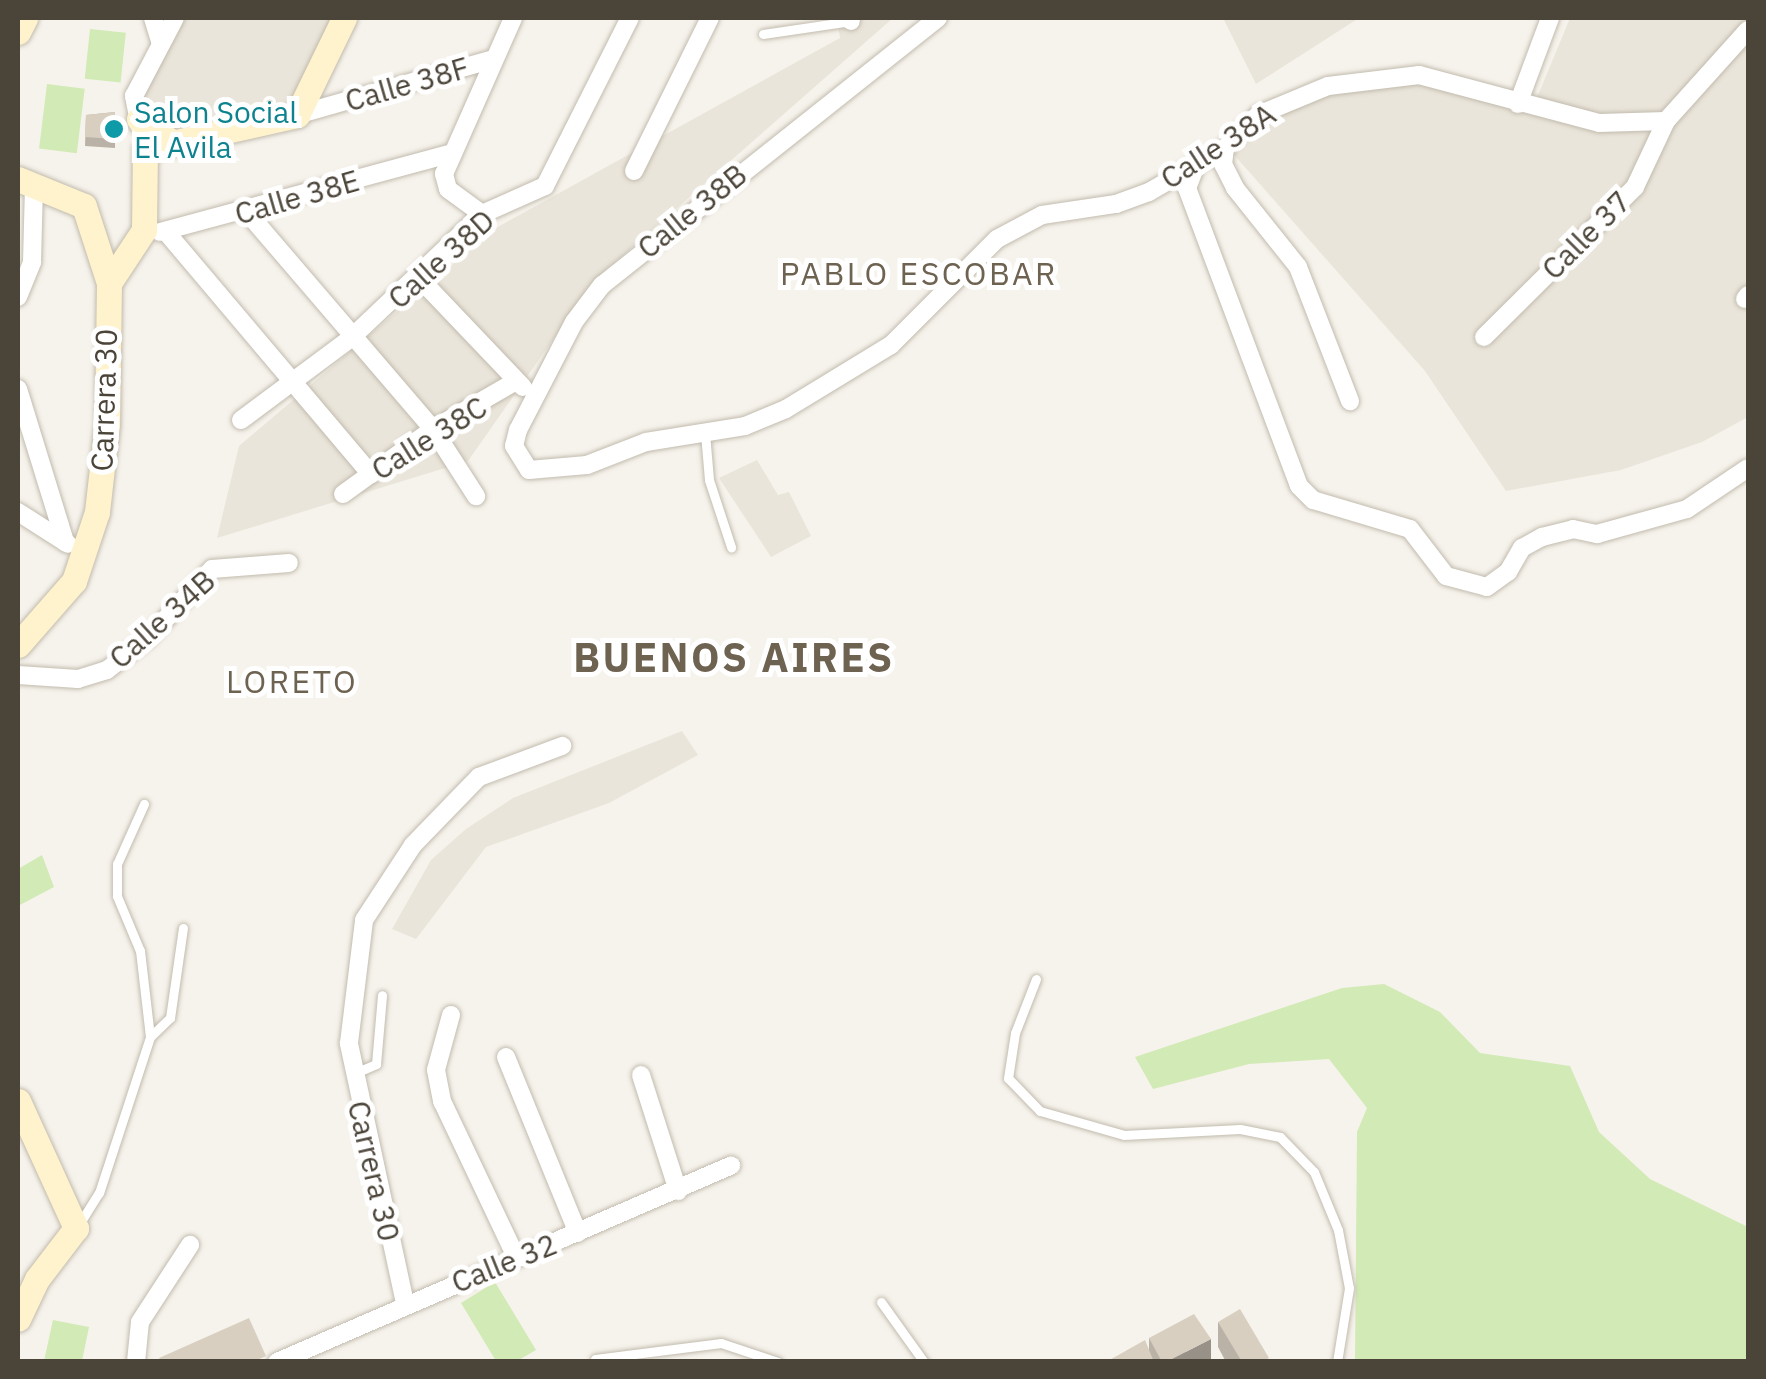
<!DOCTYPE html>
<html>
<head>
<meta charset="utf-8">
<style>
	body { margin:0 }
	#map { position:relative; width:1766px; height:1379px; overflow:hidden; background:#f6f3ec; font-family:"IBM Plex Sans",sans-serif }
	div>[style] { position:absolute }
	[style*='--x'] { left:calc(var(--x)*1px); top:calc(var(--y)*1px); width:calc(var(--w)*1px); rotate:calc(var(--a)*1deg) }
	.residential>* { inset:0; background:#eae5da }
	.green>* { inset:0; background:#d2eab5; transform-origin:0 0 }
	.roads { filter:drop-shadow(0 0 2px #c2bbae) drop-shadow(0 0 2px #c2bbae) }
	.lane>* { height:9px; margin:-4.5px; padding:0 4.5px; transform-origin:4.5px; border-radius:4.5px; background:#fff }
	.street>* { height:18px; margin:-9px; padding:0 9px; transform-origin:9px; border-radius:9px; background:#fff }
	.secondary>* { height:25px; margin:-12.5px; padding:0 12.5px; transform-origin:12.5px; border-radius:12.5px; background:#fff3cd }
	.wall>* { inset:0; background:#bab2a6 }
	.shaded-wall>* { inset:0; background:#979187 }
	.building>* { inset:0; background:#d8cfc1 }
	.dots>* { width:28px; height:28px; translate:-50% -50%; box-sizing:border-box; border:5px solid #fff; border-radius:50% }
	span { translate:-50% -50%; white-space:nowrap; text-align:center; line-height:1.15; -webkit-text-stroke:10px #fff; paint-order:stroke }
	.street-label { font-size:30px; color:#4b4439 }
	.culture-label { font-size:30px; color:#0d838f }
	.left { translate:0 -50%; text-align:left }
	.neighbourhood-label { font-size:32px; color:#6e6250; letter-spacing:2.5px }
	.district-label { font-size:40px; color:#6e6250; font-weight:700; letter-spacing:2.5px }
	.frame { position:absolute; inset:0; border:20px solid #4b4439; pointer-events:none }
</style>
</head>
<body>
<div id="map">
	<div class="residential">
		<i style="clip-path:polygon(183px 18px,336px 18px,293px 106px,165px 131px,143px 115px,141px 97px)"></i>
		<i style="clip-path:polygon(837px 18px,893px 18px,594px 281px,468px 461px,217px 538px,239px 446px,494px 229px,840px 38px)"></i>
		<i style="clip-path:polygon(1223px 18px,1359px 18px,1256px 84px)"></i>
		<i style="clip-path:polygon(1570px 18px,1748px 18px,1748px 417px,1702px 442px,1621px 470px,1506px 491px,1425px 371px,1228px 148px,1319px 94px,1439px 82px,1536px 100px)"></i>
		<i style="clip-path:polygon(757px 460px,778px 495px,789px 492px,811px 536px,771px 557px,719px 478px)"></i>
		<i style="clip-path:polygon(682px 731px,698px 755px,609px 803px,486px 847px,416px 939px,392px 929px,431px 860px,466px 829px,513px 798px)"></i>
	</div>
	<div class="green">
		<i style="left:90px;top:29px;width:36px;height:50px;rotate:6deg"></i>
		<i style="left:47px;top:84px;width:38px;height:65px;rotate:7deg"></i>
		<i style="clip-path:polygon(42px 855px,54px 887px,18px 906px,18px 869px)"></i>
		<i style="clip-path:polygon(1384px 984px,1440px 1012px,1480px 1053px,1570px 1066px,1599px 1132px,1650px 1179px,1748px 1227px,1748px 1361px,1355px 1361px,1357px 1132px,1367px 1108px,1329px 1059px,1249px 1064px,1153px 1089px,1135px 1057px,1342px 988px)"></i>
		<i style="clip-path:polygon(495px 1282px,536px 1350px,517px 1361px,496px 1361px,461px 1303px)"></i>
		<i style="clip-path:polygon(53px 1320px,89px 1327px,82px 1361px,44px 1361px)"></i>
	</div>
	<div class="roads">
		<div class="lane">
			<i style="--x:763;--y:34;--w:89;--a:-8.4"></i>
			<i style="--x:705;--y:433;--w:47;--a:85.1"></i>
			<i style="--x:709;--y:480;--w:71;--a:71.8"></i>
			<i style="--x:1036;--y:979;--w:58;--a:111.3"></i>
			<i style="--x:1015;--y:1033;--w:46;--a:98.8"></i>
			<i style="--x:1008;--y:1078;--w:46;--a:45.9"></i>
			<i style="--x:1040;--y:1111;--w:87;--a:15.9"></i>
			<i style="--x:1124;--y:1135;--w:116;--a:-3"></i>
			<i style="--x:1240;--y:1129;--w:41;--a:11.3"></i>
			<i style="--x:1280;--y:1137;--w:49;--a:45.8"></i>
			<i style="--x:1314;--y:1172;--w:63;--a:67.5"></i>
			<i style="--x:1338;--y:1230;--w:59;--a:79.3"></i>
			<i style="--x:1349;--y:1288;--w:75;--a:99.2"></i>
			<i style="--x:150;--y:1037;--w:28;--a:-44"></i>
			<i style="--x:170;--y:1018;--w:91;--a:-81.8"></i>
			<i style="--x:355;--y:1073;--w:23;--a:-23"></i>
			<i style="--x:376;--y:1064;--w:69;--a:-85"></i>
			<i style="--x:78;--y:1226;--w:39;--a:-58"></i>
			<i style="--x:99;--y:1193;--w:164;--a:-71.9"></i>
			<i style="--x:150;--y:1037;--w:87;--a:-96.6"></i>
			<i style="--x:140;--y:951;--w:60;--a:-112.7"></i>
			<i style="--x:117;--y:896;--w:32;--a:-90"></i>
			<i style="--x:117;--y:864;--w:66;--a:-65.8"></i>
			<i style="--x:881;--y:1302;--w:74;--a:54.4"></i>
			<i style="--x:595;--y:1359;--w:127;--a:-7.2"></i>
			<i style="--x:721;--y:1343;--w:60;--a:18.4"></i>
		</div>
		<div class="street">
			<i style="--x:153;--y:18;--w:27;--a:73"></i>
			<i style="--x:850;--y:18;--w:3;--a:72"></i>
			<i style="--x:938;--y:18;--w:429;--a:141.5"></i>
			<i style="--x:602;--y:285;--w:46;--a:127.1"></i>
			<i style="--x:574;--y:322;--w:122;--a:117.4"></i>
			<i style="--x:518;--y:430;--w:16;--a:104"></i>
			<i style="--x:514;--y:446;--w:28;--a:58"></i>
			<i style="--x:529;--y:470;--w:58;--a:-4.9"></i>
			<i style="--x:587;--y:465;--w:63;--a:-21.3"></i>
			<i style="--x:646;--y:442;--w:100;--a:-9.2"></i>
			<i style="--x:745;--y:426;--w:44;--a:-22.5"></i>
			<i style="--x:786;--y:409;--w:123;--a:-31.4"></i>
			<i style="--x:891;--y:345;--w:150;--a:-45"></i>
			<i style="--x:997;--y:239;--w:51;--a:-28.1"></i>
			<i style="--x:1042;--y:215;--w:75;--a:-8.5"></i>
			<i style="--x:1116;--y:204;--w:35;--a:-20"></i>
			<i style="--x:1149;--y:192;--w:88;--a:-30.1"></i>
			<i style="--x:1225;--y:148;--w:47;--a:-45"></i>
			<i style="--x:1258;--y:115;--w:76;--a:-22.5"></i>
			<i style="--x:1328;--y:86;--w:92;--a:-6.9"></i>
			<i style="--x:1419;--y:75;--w:186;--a:14.9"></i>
			<i style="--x:1599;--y:123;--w:67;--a:-1.7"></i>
			<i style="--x:1518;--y:104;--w:92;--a:-69.6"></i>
			<i style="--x:297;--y:115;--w:204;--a:-15.9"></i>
			<i style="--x:140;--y:127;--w:32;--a:-101"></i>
			<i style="--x:134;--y:96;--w:88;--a:-62.3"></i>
			<i style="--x:1225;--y:148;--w:16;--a:97"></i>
			<i style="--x:1223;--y:164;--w:27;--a:63"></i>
			<i style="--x:1235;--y:188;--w:101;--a:51.4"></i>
			<i style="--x:1298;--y:267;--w:144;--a:68.8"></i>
			<i style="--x:1196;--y:165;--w:25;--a:111"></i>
			<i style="--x:1187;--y:188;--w:318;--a:69.4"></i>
			<i style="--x:1299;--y:486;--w:20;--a:45"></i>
			<i style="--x:1313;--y:500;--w:101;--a:16.6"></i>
			<i style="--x:1410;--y:529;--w:59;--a:52.5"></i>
			<i style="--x:1446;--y:576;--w:42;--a:15"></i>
			<i style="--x:1487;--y:587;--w:26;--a:-36"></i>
			<i style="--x:1508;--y:572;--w:28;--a:-60"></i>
			<i style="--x:1522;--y:548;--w:23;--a:-29"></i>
			<i style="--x:1542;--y:537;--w:32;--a:-14"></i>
			<i style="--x:1573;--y:529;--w:25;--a:12"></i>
			<i style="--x:1597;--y:534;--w:93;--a:-15.5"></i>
			<i style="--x:1687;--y:509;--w:73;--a:-33.9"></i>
			<i style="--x:634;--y:171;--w:171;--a:-63.6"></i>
			<i style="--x:246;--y:211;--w:287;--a:49.4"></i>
			<i style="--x:433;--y:429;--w:80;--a:57.3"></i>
			<i style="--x:482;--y:214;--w:42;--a:-143.7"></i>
			<i style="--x:448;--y:189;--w:16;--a:-105"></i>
			<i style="--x:444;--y:174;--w:171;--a:-66.1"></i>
			<i style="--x:160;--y:232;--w:299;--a:-15.1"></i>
			<i style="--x:167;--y:233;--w:316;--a:49.8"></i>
			<i style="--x:420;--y:279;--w:149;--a:46.4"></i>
			<i style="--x:18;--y:297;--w:38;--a:-68"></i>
			<i style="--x:32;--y:262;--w:78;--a:-88.5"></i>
			<i style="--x:1745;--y:299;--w:5;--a:-53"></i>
			<i style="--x:1484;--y:337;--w:213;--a:-44.8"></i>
			<i style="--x:1635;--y:187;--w:73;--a:-64.8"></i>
			<i style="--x:1666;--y:121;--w:122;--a:-48"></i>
			<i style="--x:18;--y:389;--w:160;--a:72.9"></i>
			<i style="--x:241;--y:420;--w:137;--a:-36.7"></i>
			<i style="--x:351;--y:338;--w:180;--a:-43.4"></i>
			<i style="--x:482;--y:214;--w:69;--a:-24"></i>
			<i style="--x:545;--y:186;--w:188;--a:-63.2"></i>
			<i style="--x:343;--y:494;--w:111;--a:-35.8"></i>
			<i style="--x:433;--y:429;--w:96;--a:-30"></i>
			<i style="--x:18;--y:512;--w:59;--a:32.6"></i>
			<i style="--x:18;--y:675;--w:60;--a:3.8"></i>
			<i style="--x:78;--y:679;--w:30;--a:-17"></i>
			<i style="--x:107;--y:670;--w:52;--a:-38"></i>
			<i style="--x:148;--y:638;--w:94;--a:-47.2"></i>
			<i style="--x:212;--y:569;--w:77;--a:-4.5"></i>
			<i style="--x:451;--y:1015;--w:57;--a:105.3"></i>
			<i style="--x:436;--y:1070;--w:32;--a:79"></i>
			<i style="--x:442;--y:1101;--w:173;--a:64.6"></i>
			<i style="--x:506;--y:1057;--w:190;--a:67.8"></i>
			<i style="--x:641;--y:1075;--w:122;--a:72.3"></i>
			<i style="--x:405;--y:1303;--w:266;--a:-102.2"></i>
			<i style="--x:349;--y:1043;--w:124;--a:-83"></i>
			<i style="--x:364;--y:920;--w:90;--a:-56.8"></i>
			<i style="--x:413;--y:845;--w:95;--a:-45.9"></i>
			<i style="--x:479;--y:777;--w:89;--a:-20.5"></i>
			<i style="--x:136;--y:1362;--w:40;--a:-84.3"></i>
			<i style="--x:140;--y:1322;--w:92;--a:-57"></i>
			<i style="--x:277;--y:1362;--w:495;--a:-23.4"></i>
		</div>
		<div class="secondary">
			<i style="--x:18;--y:32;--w:16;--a:-63"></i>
			<i style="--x:139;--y:119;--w:40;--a:34.9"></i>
			<i style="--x:18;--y:179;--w:71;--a:22.2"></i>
			<i style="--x:84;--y:206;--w:81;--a:72"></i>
			<i style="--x:109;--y:283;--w:141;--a:90.8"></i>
			<i style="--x:107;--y:424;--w:89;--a:96.5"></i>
			<i style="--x:97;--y:512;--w:73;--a:108.4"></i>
			<i style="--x:74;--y:581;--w:85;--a:131.2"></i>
			<i style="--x:109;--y:283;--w:64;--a:-56.6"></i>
			<i style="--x:144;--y:230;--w:81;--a:-89.3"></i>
			<i style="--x:145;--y:149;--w:156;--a:-12.6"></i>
			<i style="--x:297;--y:115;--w:108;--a:-64.1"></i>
			<i style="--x:18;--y:1101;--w:140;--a:65.5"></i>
			<i style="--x:76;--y:1228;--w:64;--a:127.4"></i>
			<i style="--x:37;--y:1279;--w:44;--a:115.4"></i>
		</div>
	</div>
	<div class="wall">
		<i style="clip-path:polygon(115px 112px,115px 148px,85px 146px,86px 115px)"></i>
		<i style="clip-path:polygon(1218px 1322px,1269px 1362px,1226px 1362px,1218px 1347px)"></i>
		<i style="clip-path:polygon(1149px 1338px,1211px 1362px,1106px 1362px,1149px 1351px)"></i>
	</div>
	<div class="shaded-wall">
		<i style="clip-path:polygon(1211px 1339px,1211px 1362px,1166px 1362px)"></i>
	</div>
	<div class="building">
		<i style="clip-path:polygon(115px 112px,115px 139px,85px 137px,86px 115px)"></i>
		<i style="clip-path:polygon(1240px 1309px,1269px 1358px,1262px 1362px,1242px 1362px,1218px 1322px)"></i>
		<i style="clip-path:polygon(1194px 1314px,1211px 1339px,1166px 1362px,1162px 1362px,1149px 1338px)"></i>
		<i style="clip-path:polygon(249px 1318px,266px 1356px,253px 1362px,161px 1362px,159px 1358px)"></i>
		<i style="clip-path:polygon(1145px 1340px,1154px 1362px,1106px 1362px)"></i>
	</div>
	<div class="dots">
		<i style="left:114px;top:129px;background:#0f9aa8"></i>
	</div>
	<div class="street-label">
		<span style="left:407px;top:84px;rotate:-16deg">Calle 38F</span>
		<span style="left:1218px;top:146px;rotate:-33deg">Calle 38A</span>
		<span style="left:297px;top:197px;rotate:-16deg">Calle 38E</span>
		<span style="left:692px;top:211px;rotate:-39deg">Calle 38B</span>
		<span style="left:1586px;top:235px;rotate:-45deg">Calle 37</span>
		<span style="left:441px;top:259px;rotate:-42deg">Calle 38D</span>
		<span style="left:104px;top:400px;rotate:-88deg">Carrera 30</span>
		<span style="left:429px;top:438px;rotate:-32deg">Calle 38C</span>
		<span style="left:162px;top:619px;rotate:-42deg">Calle 34B</span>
		<span style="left:374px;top:1171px;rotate:77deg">Carrera 30</span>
		<span style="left:504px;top:1263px;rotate:-22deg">Calle 32</span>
	</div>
	<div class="culture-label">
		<span class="left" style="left:134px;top:129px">Salon Social<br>El Avila</span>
	</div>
	<div class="neighbourhood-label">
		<span style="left:919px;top:273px">PABLO ESCOBAR</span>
		<span style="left:292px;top:681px">LORETO</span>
	</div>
	<div class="district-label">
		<span style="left:734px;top:657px">BUENOS AIRES</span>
	</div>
	<div class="frame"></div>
</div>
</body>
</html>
